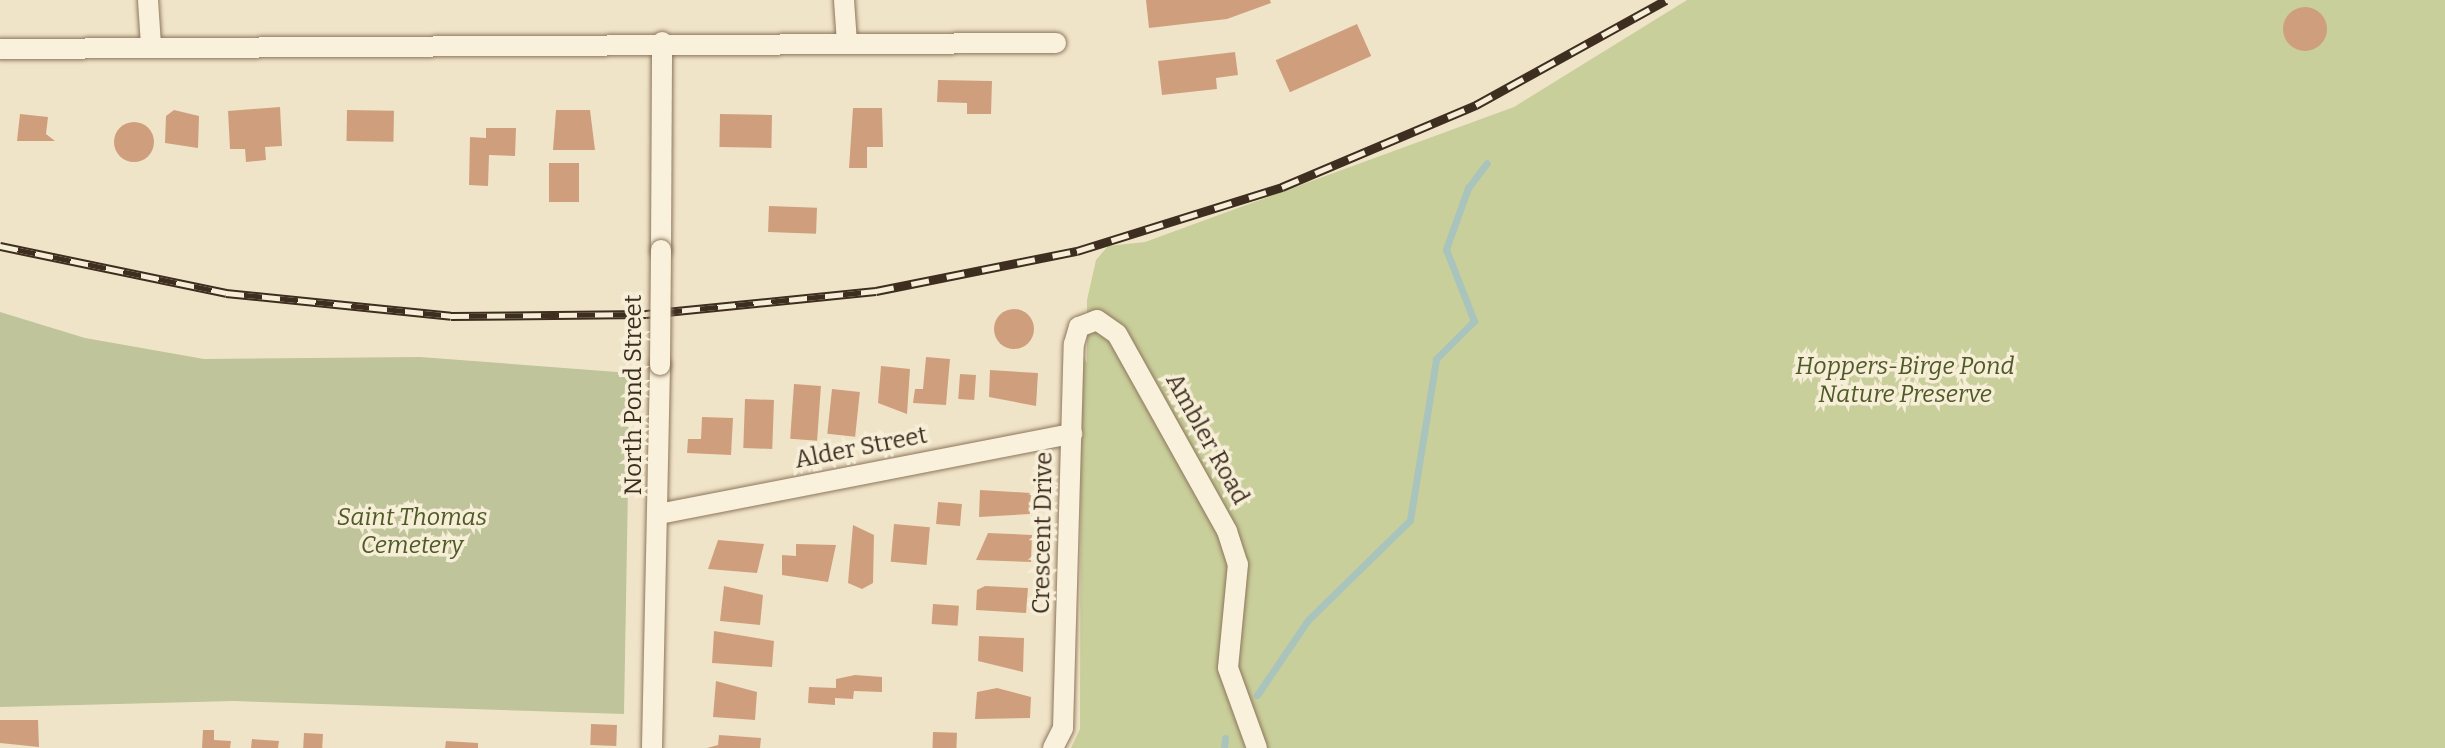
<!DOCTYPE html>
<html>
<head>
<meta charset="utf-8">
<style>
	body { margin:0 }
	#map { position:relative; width:2445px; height:748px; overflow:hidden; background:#f0e4c8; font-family:Bitter,serif }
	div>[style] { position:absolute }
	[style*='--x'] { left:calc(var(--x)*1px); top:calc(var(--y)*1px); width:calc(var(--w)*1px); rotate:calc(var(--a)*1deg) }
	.green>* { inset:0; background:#c9cf9b }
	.cemetery>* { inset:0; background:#bfc49a }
	.stream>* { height:7px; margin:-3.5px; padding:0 3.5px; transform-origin:3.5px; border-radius:3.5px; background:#a9c4bc }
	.building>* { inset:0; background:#cf9f7d; transform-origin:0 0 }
	.round { border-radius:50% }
	.roads { filter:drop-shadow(0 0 2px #8d765c) drop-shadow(0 0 2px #8d765c) }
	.street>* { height:20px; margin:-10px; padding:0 10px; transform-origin:10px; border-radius:10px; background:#faf1dc }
	.rail>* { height:9px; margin-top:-4.5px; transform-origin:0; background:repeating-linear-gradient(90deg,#f7eed8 0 18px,#3d2e20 0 36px); box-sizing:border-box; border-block:2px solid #3d2e20 }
	.bridges { filter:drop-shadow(0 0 2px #8d765c) drop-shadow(0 0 2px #8d765c) }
	.street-bridge>* { height:20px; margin:-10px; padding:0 10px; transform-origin:10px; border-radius:10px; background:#faf1dc }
	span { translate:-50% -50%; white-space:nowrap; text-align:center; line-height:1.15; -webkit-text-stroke:7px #f7eed8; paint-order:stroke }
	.park-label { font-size:24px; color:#4d5a26; font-style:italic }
	.street-label { font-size:24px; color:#3d2e20 }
</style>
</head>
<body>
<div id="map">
	<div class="green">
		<i style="clip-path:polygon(1687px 0,2445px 0,2445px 748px,1071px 748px,1080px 729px,1081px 352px,1087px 363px,1087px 300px,1096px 260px,1108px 246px,1145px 242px,1514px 107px)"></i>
	</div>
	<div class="cemetery">
		<i style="clip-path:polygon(0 312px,85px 338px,204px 359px,420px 357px,630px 373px,624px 714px,234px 701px,0 707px)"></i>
	</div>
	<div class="stream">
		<i style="--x:1257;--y:695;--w:91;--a:-55.8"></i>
		<i style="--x:1308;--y:620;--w:143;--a:-44.4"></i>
		<i style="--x:1410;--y:520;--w:163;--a:-80.8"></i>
		<i style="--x:1436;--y:359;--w:54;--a:-45"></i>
		<i style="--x:1474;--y:321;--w:77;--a:-111.3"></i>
		<i style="--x:1446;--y:249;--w:65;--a:-70.2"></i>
		<i style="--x:1468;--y:188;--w:31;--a:-53"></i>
		<i style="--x:1224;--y:748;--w:10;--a:-84"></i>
	</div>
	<div class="building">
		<i style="clip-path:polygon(1146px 0,1270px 0,1271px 3px,1227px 19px,1149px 28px)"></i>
		<i class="round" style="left:2283px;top:7px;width:44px;height:44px"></i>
		<i style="left:1357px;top:24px;width:35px;height:89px;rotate:66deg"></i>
		<i style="clip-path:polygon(1235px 52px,1238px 75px,1216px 78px,1217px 89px,1162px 95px,1158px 61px)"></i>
		<i style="clip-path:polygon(938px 80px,992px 81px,991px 114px,967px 114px,967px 103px,937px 102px)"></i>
		<i style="clip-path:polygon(280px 107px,282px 146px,265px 147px,266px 160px,246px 162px,245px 149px,230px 149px,228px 111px)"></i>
		<i style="clip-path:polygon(853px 108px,882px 108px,883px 147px,867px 147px,867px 168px,849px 168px)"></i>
		<i style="clip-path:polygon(174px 110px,199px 116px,198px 148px,165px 143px,166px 116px)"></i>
		<i style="left:347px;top:110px;width:47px;height:31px;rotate:1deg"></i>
		<i style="clip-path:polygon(556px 110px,590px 110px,595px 150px,553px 150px)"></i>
		<i style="clip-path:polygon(20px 114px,48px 117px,46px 134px,55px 141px,17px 141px)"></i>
		<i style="left:720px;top:114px;width:52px;height:33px;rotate:1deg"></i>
		<i class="round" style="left:114px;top:122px;width:40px;height:40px"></i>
		<i style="clip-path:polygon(486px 128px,516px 128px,515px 156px,489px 155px,488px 186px,469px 185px,470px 137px,486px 138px)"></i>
		<i style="left:549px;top:163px;width:30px;height:39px"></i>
		<i style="left:769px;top:206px;width:48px;height:26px;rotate:2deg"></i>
		<i class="round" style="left:994px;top:309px;width:40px;height:40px"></i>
		<i style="clip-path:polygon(926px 357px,950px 359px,946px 405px,913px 403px,915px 389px,923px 389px)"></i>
		<i style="clip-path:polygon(881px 366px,910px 369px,907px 414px,878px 403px)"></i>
		<i style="clip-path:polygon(990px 370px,1038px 373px,1036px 406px,989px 397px)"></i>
		<i style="left:960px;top:374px;width:16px;height:25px;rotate:4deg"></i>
		<i style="left:794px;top:384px;width:27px;height:55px;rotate:4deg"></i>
		<i style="left:832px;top:389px;width:28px;height:45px;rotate:6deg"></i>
		<i style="left:745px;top:399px;width:29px;height:49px;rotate:2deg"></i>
		<i style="clip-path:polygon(702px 417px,733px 418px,731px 455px,687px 453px,688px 439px,701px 439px)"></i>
		<i style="clip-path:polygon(980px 490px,1031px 493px,1030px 514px,979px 517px)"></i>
		<i style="left:938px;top:502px;width:24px;height:22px;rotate:5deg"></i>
		<i style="left:894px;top:524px;width:36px;height:38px;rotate:5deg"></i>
		<i style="clip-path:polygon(853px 525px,874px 535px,873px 583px,862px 589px,848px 583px)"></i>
		<i style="clip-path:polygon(988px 533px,1032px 535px,1031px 562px,976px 560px)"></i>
		<i style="clip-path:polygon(718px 540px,764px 544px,757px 573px,708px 569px)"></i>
		<i style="clip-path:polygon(796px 544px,836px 545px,828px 582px,782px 575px,782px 555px,796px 556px)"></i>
		<i style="clip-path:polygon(724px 586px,763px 595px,760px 625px,720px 621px)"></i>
		<i style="clip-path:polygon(985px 586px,1028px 588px,1026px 613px,976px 610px,977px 590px)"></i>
		<i style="left:933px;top:604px;width:26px;height:20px;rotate:4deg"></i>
		<i style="clip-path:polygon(714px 631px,774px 641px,772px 667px,712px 663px)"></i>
		<i style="clip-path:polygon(979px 636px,1024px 638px,1023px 672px,978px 661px)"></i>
		<i style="clip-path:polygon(855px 675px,882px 677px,882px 692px,854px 691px,853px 699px,835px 698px,835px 705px,808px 703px,809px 687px,836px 688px,836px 679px)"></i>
		<i style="clip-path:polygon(716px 681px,757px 692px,755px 720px,713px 717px)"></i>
		<i style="clip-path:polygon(997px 688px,1031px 697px,1030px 718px,975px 719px,977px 692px)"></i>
		<i style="clip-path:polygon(0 720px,38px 720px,39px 747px,0 743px)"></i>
		<i style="left:591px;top:724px;width:26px;height:21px;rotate:2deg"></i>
		<i style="clip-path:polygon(203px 730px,214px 730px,214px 740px,231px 741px,230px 748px,202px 748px)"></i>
		<i style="left:933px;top:732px;width:24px;height:16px;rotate:2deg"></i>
		<i style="left:304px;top:733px;width:19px;height:15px;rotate:3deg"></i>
		<i style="clip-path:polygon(719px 735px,761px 738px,760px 748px,707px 748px,718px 745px)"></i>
		<i style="clip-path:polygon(252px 739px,279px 741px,278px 748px,251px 748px)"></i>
		<i style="clip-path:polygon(446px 741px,478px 743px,478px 748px,445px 748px)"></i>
	</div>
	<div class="roads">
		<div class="street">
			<i style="--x:148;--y:0;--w:45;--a:86.2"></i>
			<i style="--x:844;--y:0;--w:43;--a:86"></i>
			<i style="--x:0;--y:49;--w:1056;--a:-0.33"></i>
			<i style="--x:661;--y:250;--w:208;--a:-89.7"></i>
			<i style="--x:659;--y:514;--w:421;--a:-11"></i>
			<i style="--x:652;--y:748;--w:383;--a:-88.8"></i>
			<i style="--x:1053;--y:748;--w:22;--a:-63"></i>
			<i style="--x:1063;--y:728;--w:384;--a:-88.4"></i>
			<i style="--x:1074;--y:344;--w:18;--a:-74"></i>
			<i style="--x:1079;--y:327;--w:19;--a:-21"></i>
			<i style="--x:1097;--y:320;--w:24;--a:35"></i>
			<i style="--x:1117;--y:334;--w:226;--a:60.8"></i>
			<i style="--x:1227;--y:531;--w:35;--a:72"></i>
			<i style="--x:1238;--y:564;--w:104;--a:95.5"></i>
			<i style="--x:1228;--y:668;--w:85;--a:70.1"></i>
		</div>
	</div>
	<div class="rail">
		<i style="--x:0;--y:246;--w:231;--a:11.7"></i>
		<i style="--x:226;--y:293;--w:226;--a:5.8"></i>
		<i style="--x:451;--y:316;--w:195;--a:-0.6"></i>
		<i style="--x:646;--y:314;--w:231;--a:-5.7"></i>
		<i style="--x:876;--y:291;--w:205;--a:-11.3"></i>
		<i style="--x:1077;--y:251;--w:215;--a:-17.3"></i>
		<i style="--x:1282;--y:187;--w:211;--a:-22.9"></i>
		<i style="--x:1476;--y:105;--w:217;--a:-28.9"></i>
	</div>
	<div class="bridges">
		<div class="street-bridge">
			<i style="--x:660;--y:365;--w:115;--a:-89.5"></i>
		</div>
	</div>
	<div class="park-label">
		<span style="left:1905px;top:381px">Hoppers-Birge Pond<br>Nature Preserve</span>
		<span style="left:412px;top:532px">Saint Thomas<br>Cemetery</span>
	</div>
	<div class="street-label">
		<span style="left:634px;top:395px;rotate:-90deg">North Pond Street</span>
		<span style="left:1207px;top:439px;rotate:61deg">Ambler Road</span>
		<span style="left:861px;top:448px;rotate:-11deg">Alder Street</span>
		<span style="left:1043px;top:533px;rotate:-89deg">Crescent Drive</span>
	</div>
</div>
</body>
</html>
